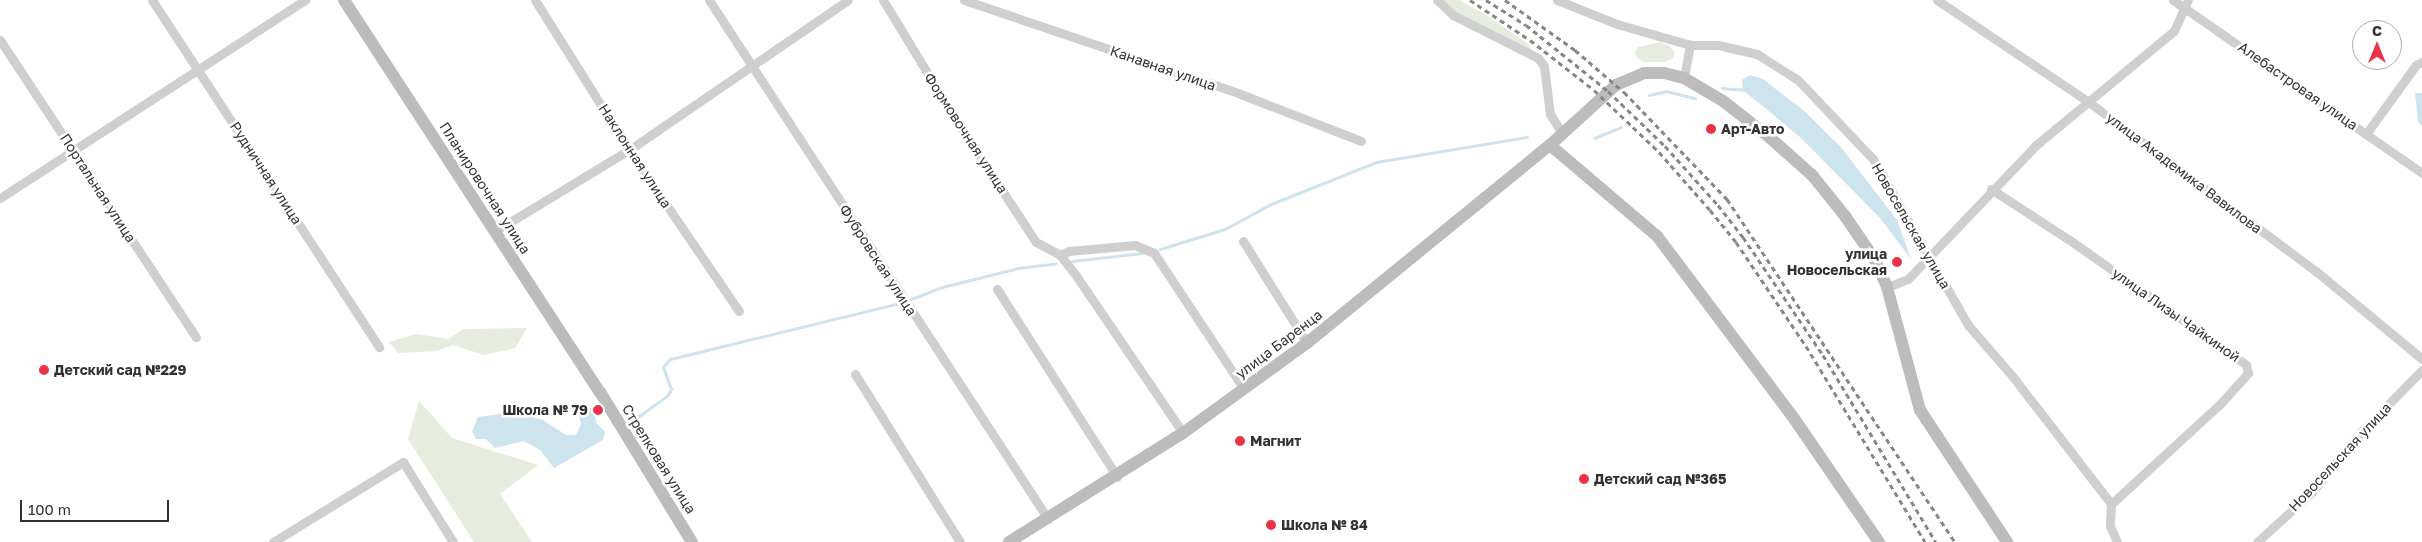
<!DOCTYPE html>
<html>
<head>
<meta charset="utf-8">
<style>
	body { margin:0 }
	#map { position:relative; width:2422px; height:542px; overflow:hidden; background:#fff; font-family:"Golos Text",sans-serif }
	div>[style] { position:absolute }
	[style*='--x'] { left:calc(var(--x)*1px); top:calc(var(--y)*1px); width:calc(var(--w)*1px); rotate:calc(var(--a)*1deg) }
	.green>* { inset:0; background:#e6ecde }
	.water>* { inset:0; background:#cde3ee }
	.stream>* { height:3px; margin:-1.5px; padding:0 1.5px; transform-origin:1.5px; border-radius:1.5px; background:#cde3ee }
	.street>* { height:9px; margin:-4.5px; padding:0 4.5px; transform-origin:4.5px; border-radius:4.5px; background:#cfcfcf }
	.secondary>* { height:12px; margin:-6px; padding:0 6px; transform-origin:6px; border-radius:6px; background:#bcbcbc }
	.rail>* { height:3px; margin-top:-1.5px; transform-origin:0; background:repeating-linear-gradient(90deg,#878787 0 5px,transparent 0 9px) }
	.dots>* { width:14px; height:14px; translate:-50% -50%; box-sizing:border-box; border:2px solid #fff; border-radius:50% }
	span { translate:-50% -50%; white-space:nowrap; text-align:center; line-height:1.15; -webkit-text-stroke:5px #fff; paint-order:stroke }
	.street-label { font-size:14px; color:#323232 }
	.poi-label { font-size:14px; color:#323232; font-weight:700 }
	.left { translate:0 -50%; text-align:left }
	.right { translate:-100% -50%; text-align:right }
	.north { position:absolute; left:2352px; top:20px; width:50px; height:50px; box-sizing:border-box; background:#fff; border:1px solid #adadad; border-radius:50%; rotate:0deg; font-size:14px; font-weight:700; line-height:20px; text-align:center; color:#323232 }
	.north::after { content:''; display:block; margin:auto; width:18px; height:22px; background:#ea3348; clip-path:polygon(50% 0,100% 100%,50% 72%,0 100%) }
	.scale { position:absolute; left:20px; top:500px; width:149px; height:22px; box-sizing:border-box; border:2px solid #323232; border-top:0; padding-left:6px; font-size:15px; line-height:18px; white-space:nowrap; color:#323232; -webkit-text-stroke:4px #fff; paint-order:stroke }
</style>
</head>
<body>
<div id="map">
	<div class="green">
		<i style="clip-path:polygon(1440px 0,1459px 0,1486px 15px,1528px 44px,1533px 53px,1452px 10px)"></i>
		<i style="clip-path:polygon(1660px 42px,1670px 46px,1675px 53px,1673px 58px,1665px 62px,1644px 62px,1638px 59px,1635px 53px,1638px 47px)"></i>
		<i style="clip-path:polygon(527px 328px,515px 348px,484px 355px,453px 345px,436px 351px,398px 353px,389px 342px,416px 334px,449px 339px,463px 329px)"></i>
		<i style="clip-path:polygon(419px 401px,452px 438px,538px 465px,500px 494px,532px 542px,474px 542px,408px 439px)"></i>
	</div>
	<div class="water">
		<i style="clip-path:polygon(1750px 75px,1763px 79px,1803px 110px,1840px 146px,1897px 220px,1911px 259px,1880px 218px,1801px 138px,1743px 90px,1742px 80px)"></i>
		<i style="clip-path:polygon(2415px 93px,2422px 93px,2422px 126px,2418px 122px)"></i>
		<i style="clip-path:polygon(585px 402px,594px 412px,596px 422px,605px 432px,603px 440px,554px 468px,540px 450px,524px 441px,495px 448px,486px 439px,476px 439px,472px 431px,478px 417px,500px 414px,511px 404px,520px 414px,543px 420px,566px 435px,576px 435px,581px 424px,577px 407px)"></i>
	</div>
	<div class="stream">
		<i style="--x:1722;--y:88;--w:21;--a:5"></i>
		<i style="--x:1649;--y:95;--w:17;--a:-13"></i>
		<i style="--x:1666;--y:91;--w:30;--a:14"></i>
		<i style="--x:1594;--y:138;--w:29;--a:-22"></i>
		<i style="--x:1160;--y:249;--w:68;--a:-17.1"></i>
		<i style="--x:1225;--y:229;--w:52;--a:-28.5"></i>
		<i style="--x:1271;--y:204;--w:113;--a:-21.8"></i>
		<i style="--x:1376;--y:162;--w:153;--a:-9.4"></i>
		<i style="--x:1072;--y:261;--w:70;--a:-6.5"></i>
		<i style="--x:911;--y:299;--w:33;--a:-21"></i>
		<i style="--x:942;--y:287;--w:78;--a:-14"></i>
		<i style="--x:1018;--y:268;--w:38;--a:-7"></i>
		<i style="--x:635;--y:419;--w:41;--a:-36"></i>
		<i style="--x:668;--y:395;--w:7;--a:-63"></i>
		<i style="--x:671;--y:389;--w:23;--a:-110"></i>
		<i style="--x:663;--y:367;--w:11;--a:-49"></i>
		<i style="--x:670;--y:359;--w:236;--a:-13.7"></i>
	</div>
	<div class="street">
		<i style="--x:152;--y:0;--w:415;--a:56.8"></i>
		<i style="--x:535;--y:0;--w:177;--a:57.9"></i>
		<i style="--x:629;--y:150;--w:195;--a:55.7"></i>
		<i style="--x:709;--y:0;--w:620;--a:56.85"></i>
		<i style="--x:883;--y:0;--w:146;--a:58.7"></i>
		<i style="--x:959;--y:125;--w:140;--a:56.7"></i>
		<i style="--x:1036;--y:242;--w:27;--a:28"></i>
		<i style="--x:1060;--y:255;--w:28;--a:52"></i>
		<i style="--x:1077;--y:277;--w:189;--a:55.8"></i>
		<i style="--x:964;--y:0;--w:289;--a:18.7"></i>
		<i style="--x:1238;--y:93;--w:132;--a:21.3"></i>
		<i style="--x:1437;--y:0;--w:22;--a:43"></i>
		<i style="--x:1453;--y:15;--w:95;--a:26.8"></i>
		<i style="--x:1538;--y:58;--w:10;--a:53"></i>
		<i style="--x:1544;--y:66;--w:48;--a:82.9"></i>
		<i style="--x:1550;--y:114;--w:22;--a:58"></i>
		<i style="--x:1557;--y:0;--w:65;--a:21.8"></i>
		<i style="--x:1617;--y:24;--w:76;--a:16"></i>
		<i style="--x:1690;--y:45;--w:28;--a:0"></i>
		<i style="--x:1718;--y:45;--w:40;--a:13"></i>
		<i style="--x:1757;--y:54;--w:49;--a:32.4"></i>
		<i style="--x:1798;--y:80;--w:109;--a:46.5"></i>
		<i style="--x:1873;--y:159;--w:191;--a:60.2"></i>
		<i style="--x:1968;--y:325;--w:69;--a:49.1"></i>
		<i style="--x:2013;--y:377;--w:160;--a:52.3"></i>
		<i style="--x:2111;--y:504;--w:22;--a:93"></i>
		<i style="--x:2110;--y:526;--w:17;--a:66"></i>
		<i style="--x:1937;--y:0;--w:184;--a:33.9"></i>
		<i style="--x:2090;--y:103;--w:283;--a:36.7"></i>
		<i style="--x:2317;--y:272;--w:136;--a:39.6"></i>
		<i style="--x:2173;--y:0;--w:303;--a:34.8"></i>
		<i style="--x:0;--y:40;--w:356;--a:56.6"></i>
		<i style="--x:1684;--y:78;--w:34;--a:-80"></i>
		<i style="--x:2366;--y:134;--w:85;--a:-54.1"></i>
		<i style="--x:2416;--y:65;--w:7;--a:-27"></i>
		<i style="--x:1991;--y:189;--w:99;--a:33"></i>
		<i style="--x:2074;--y:243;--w:211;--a:35.3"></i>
		<i style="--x:2246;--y:365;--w:8;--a:76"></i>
		<i style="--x:2248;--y:373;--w:40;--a:132"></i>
		<i style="--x:2221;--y:403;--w:149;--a:137.4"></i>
		<i style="--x:0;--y:198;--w:364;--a:-33"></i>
		<i style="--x:495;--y:231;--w:157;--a:-31.2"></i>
		<i style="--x:629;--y:150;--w:265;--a:-34.4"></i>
		<i style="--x:1243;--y:241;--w:120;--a:57.9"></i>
		<i style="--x:1060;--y:255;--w:10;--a:-24"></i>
		<i style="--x:1069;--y:251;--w:66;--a:-5.2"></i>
		<i style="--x:1135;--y:245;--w:21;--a:23"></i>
		<i style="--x:1154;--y:253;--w:163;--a:56.5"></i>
		<i style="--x:1887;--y:287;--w:22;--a:-21"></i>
		<i style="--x:1908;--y:279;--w:185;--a:-46.3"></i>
		<i style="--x:2036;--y:145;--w:179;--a:-39.6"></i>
		<i style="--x:2174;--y:31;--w:34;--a:-66"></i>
		<i style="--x:997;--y:289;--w:223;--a:57.4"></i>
		<i style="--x:855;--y:374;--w:198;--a:58"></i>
		<i style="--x:273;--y:542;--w:153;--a:-31.6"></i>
		<i style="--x:403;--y:462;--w:94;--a:58"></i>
		<i style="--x:2257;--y:542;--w:74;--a:-42.3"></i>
		<i style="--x:2312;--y:492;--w:80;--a:-50.6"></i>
		<i style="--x:2363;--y:430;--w:84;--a:-45.5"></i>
	</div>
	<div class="secondary">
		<i style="--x:344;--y:0;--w:468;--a:56.9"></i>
		<i style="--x:600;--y:392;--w:176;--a:58.5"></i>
		<i style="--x:1550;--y:145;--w:140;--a:40.4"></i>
		<i style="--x:1657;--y:236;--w:230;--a:53.1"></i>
		<i style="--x:1795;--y:420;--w:148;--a:55.5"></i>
		<i style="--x:1009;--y:542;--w:205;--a:-32.1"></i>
		<i style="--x:1183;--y:433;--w:153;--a:-36"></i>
		<i style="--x:1307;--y:343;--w:313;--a:-39.2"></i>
		<i style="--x:1550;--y:145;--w:89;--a:-42.3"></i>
		<i style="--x:1616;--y:85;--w:30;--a:-23"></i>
		<i style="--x:1644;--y:73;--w:20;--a:0"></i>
		<i style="--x:1664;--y:73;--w:21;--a:14"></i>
		<i style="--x:1684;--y:78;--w:45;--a:30.5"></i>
		<i style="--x:1723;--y:101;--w:57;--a:37.9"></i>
		<i style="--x:1768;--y:136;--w:59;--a:41.6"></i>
		<i style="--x:1812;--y:175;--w:53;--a:51.2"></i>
		<i style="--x:1845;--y:216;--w:53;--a:55.7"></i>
		<i style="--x:1875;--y:260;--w:30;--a:66"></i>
		<i style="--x:1887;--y:287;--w:127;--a:75"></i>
		<i style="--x:1920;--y:410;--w:158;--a:56.6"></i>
	</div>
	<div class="rail">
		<i style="--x:1470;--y:0;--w:72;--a:33.7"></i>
		<i style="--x:1530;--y:40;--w:81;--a:38"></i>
		<i style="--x:1594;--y:90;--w:90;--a:43.6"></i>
		<i style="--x:1659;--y:152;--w:77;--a:48.7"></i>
		<i style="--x:1710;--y:210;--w:41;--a:50.9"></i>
		<i style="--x:1736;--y:242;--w:125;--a:56.1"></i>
		<i style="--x:1806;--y:346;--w:229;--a:58.7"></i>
		<i style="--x:1486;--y:0;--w:47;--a:32"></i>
		<i style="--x:1526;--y:25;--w:105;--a:38.8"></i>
		<i style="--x:1608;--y:91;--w:79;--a:44"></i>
		<i style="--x:1665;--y:146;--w:79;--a:48.1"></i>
		<i style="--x:1718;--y:205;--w:41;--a:52"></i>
		<i style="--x:1743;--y:237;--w:143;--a:55.9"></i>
		<i style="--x:1823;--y:355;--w:218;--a:58.9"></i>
		<i style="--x:1505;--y:0;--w:86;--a:35.5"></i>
		<i style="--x:1575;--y:50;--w:65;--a:40.6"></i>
		<i style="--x:1624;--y:92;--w:149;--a:46.1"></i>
		<i style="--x:1727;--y:199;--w:412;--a:56.4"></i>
	</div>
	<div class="dots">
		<i style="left:1711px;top:129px;background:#ea3348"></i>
		<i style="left:1897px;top:262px;background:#ea3348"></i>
		<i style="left:44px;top:370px;background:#ea3348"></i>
		<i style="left:598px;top:410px;background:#ea3348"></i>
		<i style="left:1240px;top:441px;background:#ea3348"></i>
		<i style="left:1584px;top:479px;background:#ea3348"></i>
		<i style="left:1271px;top:525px;background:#ea3348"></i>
	</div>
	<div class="street-label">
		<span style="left:1163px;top:68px;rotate:19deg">Канавная улица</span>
		<span style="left:2298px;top:86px;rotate:35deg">Алебастровая улица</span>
		<span style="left:966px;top:133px;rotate:57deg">Формовочная улица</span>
		<span style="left:635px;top:156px;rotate:57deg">Наклонная улица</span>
		<span style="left:266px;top:173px;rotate:57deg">Рудничная улица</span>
		<span style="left:2184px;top:173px;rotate:37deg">улица Академика Вавилова</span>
		<span style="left:98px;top:188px;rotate:57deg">Портальная улица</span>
		<span style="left:485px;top:188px;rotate:57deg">Планировочная улица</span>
		<span style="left:1911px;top:226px;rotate:60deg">Новосельская улица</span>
		<span style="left:878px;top:260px;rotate:57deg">Фубровская улица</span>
		<span style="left:2176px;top:315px;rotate:35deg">улица Лизы Чайкиной</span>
		<span style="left:1279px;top:344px;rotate:-37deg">улица Баренца</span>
		<span style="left:2340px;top:457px;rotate:-47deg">Новосельская улица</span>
		<span style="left:659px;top:459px;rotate:58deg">Стрелковая улица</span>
	</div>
	<div class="poi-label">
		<span class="left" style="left:1721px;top:129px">Арт-Авто</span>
		<span class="right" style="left:1887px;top:262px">улица<br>Новосельская</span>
		<span class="left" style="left:54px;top:370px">Детский сад №229</span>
		<span class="right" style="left:588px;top:410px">Школа № 79</span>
		<span class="left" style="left:1250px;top:441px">Магнит</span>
		<span class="left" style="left:1594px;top:479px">Детский сад №365</span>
		<span class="left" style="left:1281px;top:525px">Школа № 84</span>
	</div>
	<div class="north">С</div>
	<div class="scale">100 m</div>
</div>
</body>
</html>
